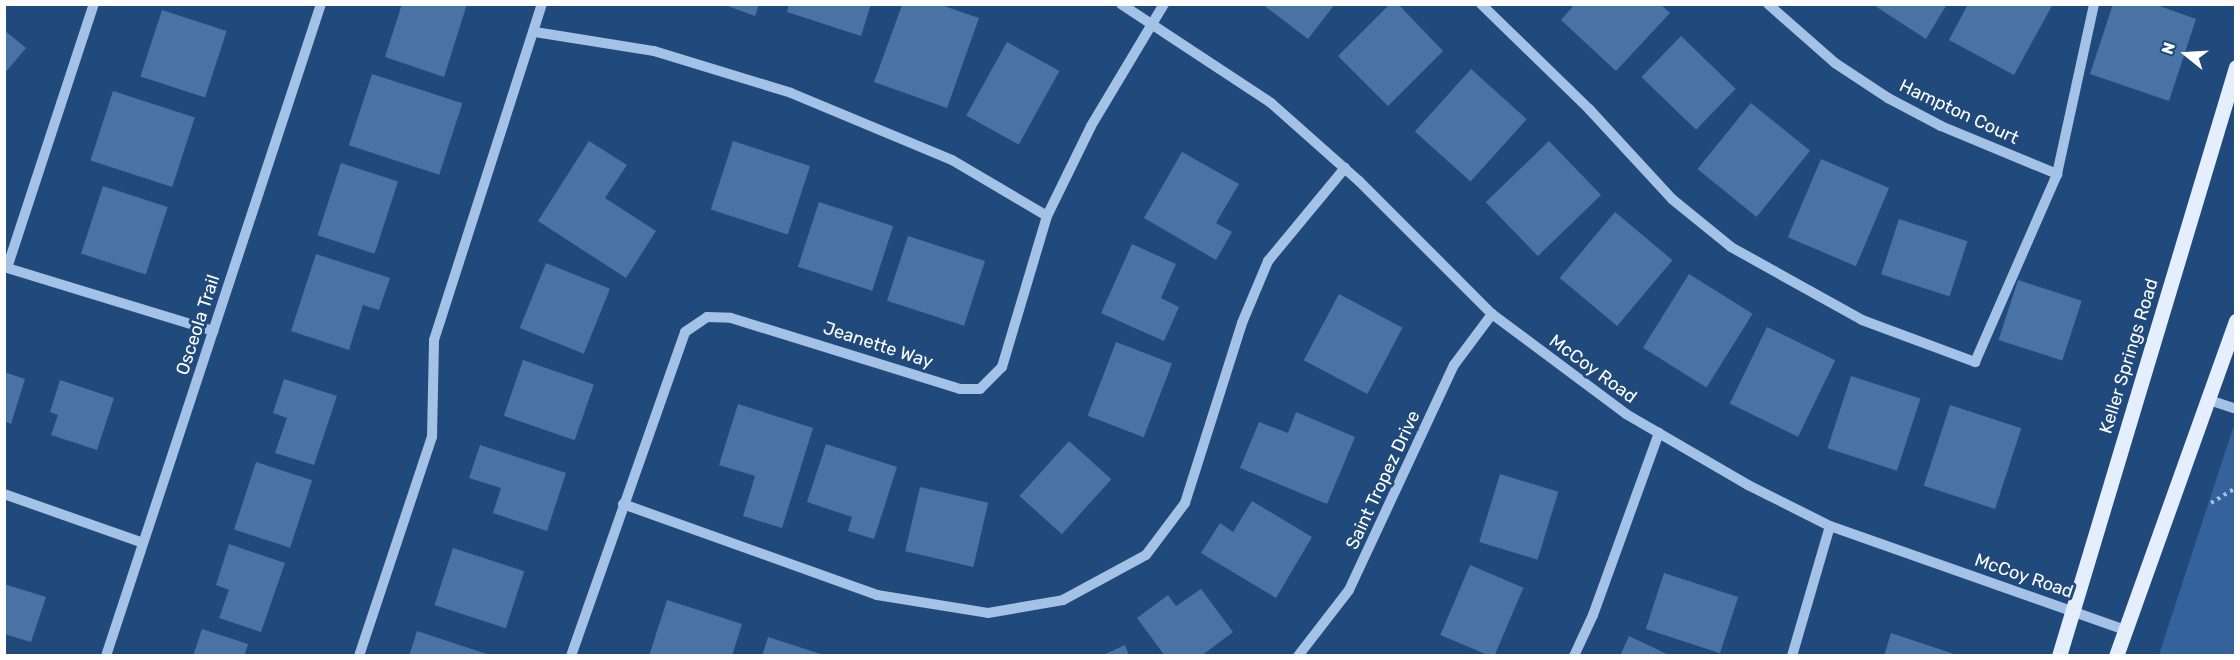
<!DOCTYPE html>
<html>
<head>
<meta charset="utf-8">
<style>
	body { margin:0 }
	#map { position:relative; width:2240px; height:660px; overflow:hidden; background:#20497c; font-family:Rubik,sans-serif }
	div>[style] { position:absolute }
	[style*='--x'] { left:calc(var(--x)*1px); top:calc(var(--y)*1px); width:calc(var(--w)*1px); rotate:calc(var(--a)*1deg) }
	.green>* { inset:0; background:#33639a }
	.building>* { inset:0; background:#4973a5; transform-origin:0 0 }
	.path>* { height:4px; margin-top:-2px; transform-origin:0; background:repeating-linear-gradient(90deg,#a3c2e6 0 3px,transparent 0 7.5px) }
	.minor>* { height:10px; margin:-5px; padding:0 5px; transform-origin:5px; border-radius:5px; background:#a3c2e6 }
	.major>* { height:15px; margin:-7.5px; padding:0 7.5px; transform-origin:7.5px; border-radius:7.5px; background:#e4eefd }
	span { translate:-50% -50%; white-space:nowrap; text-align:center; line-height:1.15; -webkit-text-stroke:6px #20497c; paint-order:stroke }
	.street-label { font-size:18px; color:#fff }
	.frame { position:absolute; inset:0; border:6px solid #fff; pointer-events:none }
	.north { position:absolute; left:2156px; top:24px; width:60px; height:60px; -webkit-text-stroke:4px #20497c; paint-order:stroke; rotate:288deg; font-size:16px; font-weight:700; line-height:24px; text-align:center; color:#fff }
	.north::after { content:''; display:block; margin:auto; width:21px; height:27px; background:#fff; clip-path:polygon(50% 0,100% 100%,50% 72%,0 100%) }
</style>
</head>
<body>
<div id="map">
	<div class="green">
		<i style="clip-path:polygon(2235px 422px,2235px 655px,2159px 655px,2169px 624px)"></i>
	</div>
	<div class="building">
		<i style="clip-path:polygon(402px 4px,467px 4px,444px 77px,385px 57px)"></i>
		<i style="clip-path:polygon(722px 4px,759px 4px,755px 16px)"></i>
		<i style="clip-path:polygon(789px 4px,871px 4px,861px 36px,787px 12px)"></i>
		<i style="clip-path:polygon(1262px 4px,1335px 4px,1308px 39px)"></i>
		<i style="clip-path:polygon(1390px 4px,1398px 4px,1443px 51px,1388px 106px,1338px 56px)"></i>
		<i style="clip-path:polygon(1575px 4px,1660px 4px,1670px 13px,1616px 71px,1561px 20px)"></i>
		<i style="clip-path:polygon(1872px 4px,1947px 4px,1926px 39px)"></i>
		<i style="clip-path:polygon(1968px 4px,2053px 4px,2014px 75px,1949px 40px)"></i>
		<i style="clip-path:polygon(2113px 4px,2154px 4px,2196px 19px,2169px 101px,2090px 74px)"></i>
		<i style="clip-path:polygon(902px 5px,941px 5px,979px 18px,947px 108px,874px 82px)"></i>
		<i style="left:162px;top:10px;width:68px;height:70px;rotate:18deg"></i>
		<i style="clip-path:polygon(4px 30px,26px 48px,4px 74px)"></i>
		<i style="left:1681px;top:36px;width:76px;height:57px;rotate:44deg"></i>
		<i style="left:1007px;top:42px;width:60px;height:84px;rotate:29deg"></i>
		<i style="left:1471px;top:69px;width:75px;height:84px;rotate:42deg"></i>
		<i style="left:372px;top:74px;width:95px;height:75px;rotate:18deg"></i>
		<i style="left:113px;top:91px;width:86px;height:73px;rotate:18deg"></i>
		<i style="left:1751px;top:103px;width:76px;height:85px;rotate:39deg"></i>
		<i style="clip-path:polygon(589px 141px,627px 165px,605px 198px,656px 231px,626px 278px,538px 221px)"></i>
		<i style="left:733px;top:141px;width:81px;height:72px;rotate:18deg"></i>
		<i style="left:1549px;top:141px;width:75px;height:88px;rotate:46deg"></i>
		<i style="clip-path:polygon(1182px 152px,1239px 184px,1216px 223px,1232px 232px,1216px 260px,1144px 218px)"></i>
		<i style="left:1821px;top:159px;width:74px;height:85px;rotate:23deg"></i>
		<i style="left:341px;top:163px;width:60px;height:76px;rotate:18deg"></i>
		<i style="left:103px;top:186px;width:68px;height:71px;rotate:18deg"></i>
		<i style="left:819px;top:202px;width:78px;height:68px;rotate:18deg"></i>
		<i style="left:1615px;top:212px;width:75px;height:86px;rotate:40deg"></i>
		<i style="left:1899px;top:219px;width:72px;height:58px;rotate:18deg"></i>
		<i style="left:908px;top:236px;width:81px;height:68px;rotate:18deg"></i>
		<i style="clip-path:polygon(1132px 244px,1176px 264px,1161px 298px,1179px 307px,1164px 341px,1101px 313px)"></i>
		<i style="clip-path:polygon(316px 254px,390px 278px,379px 310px,363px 305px,349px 350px,291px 331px)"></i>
		<i style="left:546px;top:263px;width:69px;height:70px;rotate:22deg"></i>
		<i style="left:1689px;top:274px;width:75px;height:87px;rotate:32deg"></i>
		<i style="left:2018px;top:280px;width:67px;height:63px;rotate:18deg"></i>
		<i style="left:1339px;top:294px;width:72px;height:75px;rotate:28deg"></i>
		<i style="left:1767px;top:327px;width:76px;height:85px;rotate:26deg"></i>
		<i style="left:1116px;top:342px;width:60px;height:79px;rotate:21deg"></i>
		<i style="left:523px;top:360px;width:75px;height:59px;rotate:19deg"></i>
		<i style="clip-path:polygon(4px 372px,25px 379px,11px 424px,4px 421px)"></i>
		<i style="left:1851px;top:376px;width:73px;height:76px;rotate:18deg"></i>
		<i style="clip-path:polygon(284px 379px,337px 396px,314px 465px,275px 453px,287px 418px,273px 413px)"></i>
		<i style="clip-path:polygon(60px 380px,114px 398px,97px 450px,51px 435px,58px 415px,50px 412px)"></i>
		<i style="clip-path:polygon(738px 404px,813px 428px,782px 528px,743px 516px,755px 476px,719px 465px)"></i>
		<i style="left:1950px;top:405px;width:75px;height:85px;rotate:18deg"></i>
		<i style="clip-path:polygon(1296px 412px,1355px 437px,1327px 504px,1240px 468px,1259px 422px,1288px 433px)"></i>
		<i style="left:1069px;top:441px;width:57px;height:74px;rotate:42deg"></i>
		<i style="clip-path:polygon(826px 444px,897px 467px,874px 539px,848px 531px,852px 517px,807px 502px)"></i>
		<i style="clip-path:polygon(480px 445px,566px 473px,547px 531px,493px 513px,501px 488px,469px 478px)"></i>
		<i style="left:256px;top:462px;width:59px;height:71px;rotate:18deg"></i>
		<i style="left:1500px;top:474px;width:61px;height:71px;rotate:17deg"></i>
		<i style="left:920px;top:487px;width:70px;height:66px;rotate:13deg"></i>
		<i style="clip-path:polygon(1252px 501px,1312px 537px,1276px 598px,1201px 553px,1220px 523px,1233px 532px)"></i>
		<i style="clip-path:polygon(229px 544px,285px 563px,261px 632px,219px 618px,229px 590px,216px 585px)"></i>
		<i style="left:453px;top:548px;width:75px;height:60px;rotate:18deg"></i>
		<i style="left:1470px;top:565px;width:58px;height:76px;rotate:23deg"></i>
		<i style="left:1664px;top:573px;width:78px;height:59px;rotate:18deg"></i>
		<i style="clip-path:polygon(4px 584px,46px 597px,31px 642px,4px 634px)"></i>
		<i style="clip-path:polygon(1201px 589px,1233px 632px,1201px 656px,1165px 656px,1137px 618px,1168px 595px,1176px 606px)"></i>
		<i style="clip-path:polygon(667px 600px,742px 624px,732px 656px,649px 656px)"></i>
		<i style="clip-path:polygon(202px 629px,248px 644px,244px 656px,193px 656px)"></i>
		<i style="clip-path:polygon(417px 631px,490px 655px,490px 656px,409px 656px)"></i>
		<i style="clip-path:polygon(1891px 633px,1957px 655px,1957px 656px,1884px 656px)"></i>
		<i style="clip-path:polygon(1629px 636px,1671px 656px,1620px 656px)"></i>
		<i style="clip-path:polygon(768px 637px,824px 655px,824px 656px,762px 656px)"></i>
		<i style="clip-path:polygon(1125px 645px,1129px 656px,1101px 656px)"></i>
	</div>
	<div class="path">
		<i style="--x:2211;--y:503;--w:29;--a:-31"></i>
	</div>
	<div class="minor">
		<i style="--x:1121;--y:4;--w:180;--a:33.4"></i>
		<i style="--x:1271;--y:103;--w:118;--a:41.6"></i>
		<i style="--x:1359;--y:181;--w:188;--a:45"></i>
		<i style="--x:1492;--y:314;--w:167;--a:36.7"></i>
		<i style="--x:1626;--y:414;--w:141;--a:30.2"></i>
		<i style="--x:1748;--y:485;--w:92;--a:26.6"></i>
		<i style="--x:1830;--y:526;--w:313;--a:19.4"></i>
		<i style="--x:1481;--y:4;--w:151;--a:44.2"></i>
		<i style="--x:1589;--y:109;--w:122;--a:47.3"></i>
		<i style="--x:1672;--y:199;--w:76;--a:39.1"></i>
		<i style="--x:1731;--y:247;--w:150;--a:29.1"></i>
		<i style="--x:1862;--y:320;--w:121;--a:20.4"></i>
		<i style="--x:1975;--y:362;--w:205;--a:-66.4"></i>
		<i style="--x:2057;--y:174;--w:174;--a:-77.7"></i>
		<i style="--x:1768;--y:4;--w:89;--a:41.4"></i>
		<i style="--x:1835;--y:63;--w:64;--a:33.4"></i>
		<i style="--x:1888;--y:98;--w:60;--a:27.8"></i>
		<i style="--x:1941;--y:126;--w:126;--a:22.5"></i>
		<i style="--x:535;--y:32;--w:121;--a:9.1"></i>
		<i style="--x:654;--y:51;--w:143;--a:17"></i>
		<i style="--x:791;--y:93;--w:174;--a:22.6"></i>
		<i style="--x:952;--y:160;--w:110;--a:30.5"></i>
		<i style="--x:4;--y:267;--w:219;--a:17"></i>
		<i style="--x:7;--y:268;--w:278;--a:-71.8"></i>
		<i style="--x:2209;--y:400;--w:28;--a:18"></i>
		<i style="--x:4;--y:494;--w:147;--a:19.4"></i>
		<i style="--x:623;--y:504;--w:270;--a:19.7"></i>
		<i style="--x:877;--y:595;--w:112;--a:9.2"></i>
		<i style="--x:988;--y:613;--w:76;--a:-9.8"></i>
		<i style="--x:1063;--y:600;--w:94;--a:-28.5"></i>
		<i style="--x:1146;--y:555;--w:65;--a:-53.1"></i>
		<i style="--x:1185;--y:503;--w:189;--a:-72.4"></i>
		<i style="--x:1242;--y:323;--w:67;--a:-67.2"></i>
		<i style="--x:1268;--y:261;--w:121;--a:-50.4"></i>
		<i style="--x:106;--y:656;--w:687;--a:-71.75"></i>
		<i style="--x:359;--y:656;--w:231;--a:-71.6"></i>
		<i style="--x:432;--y:437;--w:97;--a:-88.8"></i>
		<i style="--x:434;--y:340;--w:353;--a:-72.2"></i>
		<i style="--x:571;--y:656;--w:343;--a:-70.6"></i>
		<i style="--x:685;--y:332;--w:27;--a:-34"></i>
		<i style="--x:707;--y:317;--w:24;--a:2"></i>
		<i style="--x:731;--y:318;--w:240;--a:17.2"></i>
		<i style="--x:960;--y:389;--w:20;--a:0"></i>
		<i style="--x:980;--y:389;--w:31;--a:-45"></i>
		<i style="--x:1002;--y:367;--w:158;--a:-73.4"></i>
		<i style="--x:1047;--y:216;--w:100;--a:-63.9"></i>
		<i style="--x:1091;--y:126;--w:142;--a:-59.1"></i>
		<i style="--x:1298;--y:656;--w:83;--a:-52.3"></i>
		<i style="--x:1349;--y:590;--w:248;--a:-65"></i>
		<i style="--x:1454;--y:365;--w:64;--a:-53.3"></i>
		<i style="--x:1574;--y:656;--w:45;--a:-65.1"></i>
		<i style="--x:1593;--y:615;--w:194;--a:-70.1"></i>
		<i style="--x:1792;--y:656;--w:135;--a:-73.7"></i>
	</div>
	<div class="major">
		<i style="--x:2059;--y:656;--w:615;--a:-73.27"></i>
		<i style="--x:2116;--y:656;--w:356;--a:-70.3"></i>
	</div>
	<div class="street-label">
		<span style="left:1959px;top:112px;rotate:25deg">Hampton Court</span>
		<span style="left:198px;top:325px;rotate:-72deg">Osceola Trail</span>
		<span style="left:878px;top:345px;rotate:18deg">Jeanette Way</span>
		<span style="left:2129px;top:356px;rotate:-73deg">Keller Springs Road</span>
		<span style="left:1593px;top:369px;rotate:36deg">McCoy Road</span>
		<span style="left:1383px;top:480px;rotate:-65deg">Saint Tropez Drive</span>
		<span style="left:2024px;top:576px;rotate:19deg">McCoy Road</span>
	</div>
	<div class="frame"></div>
	<div class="north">N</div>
</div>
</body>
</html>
